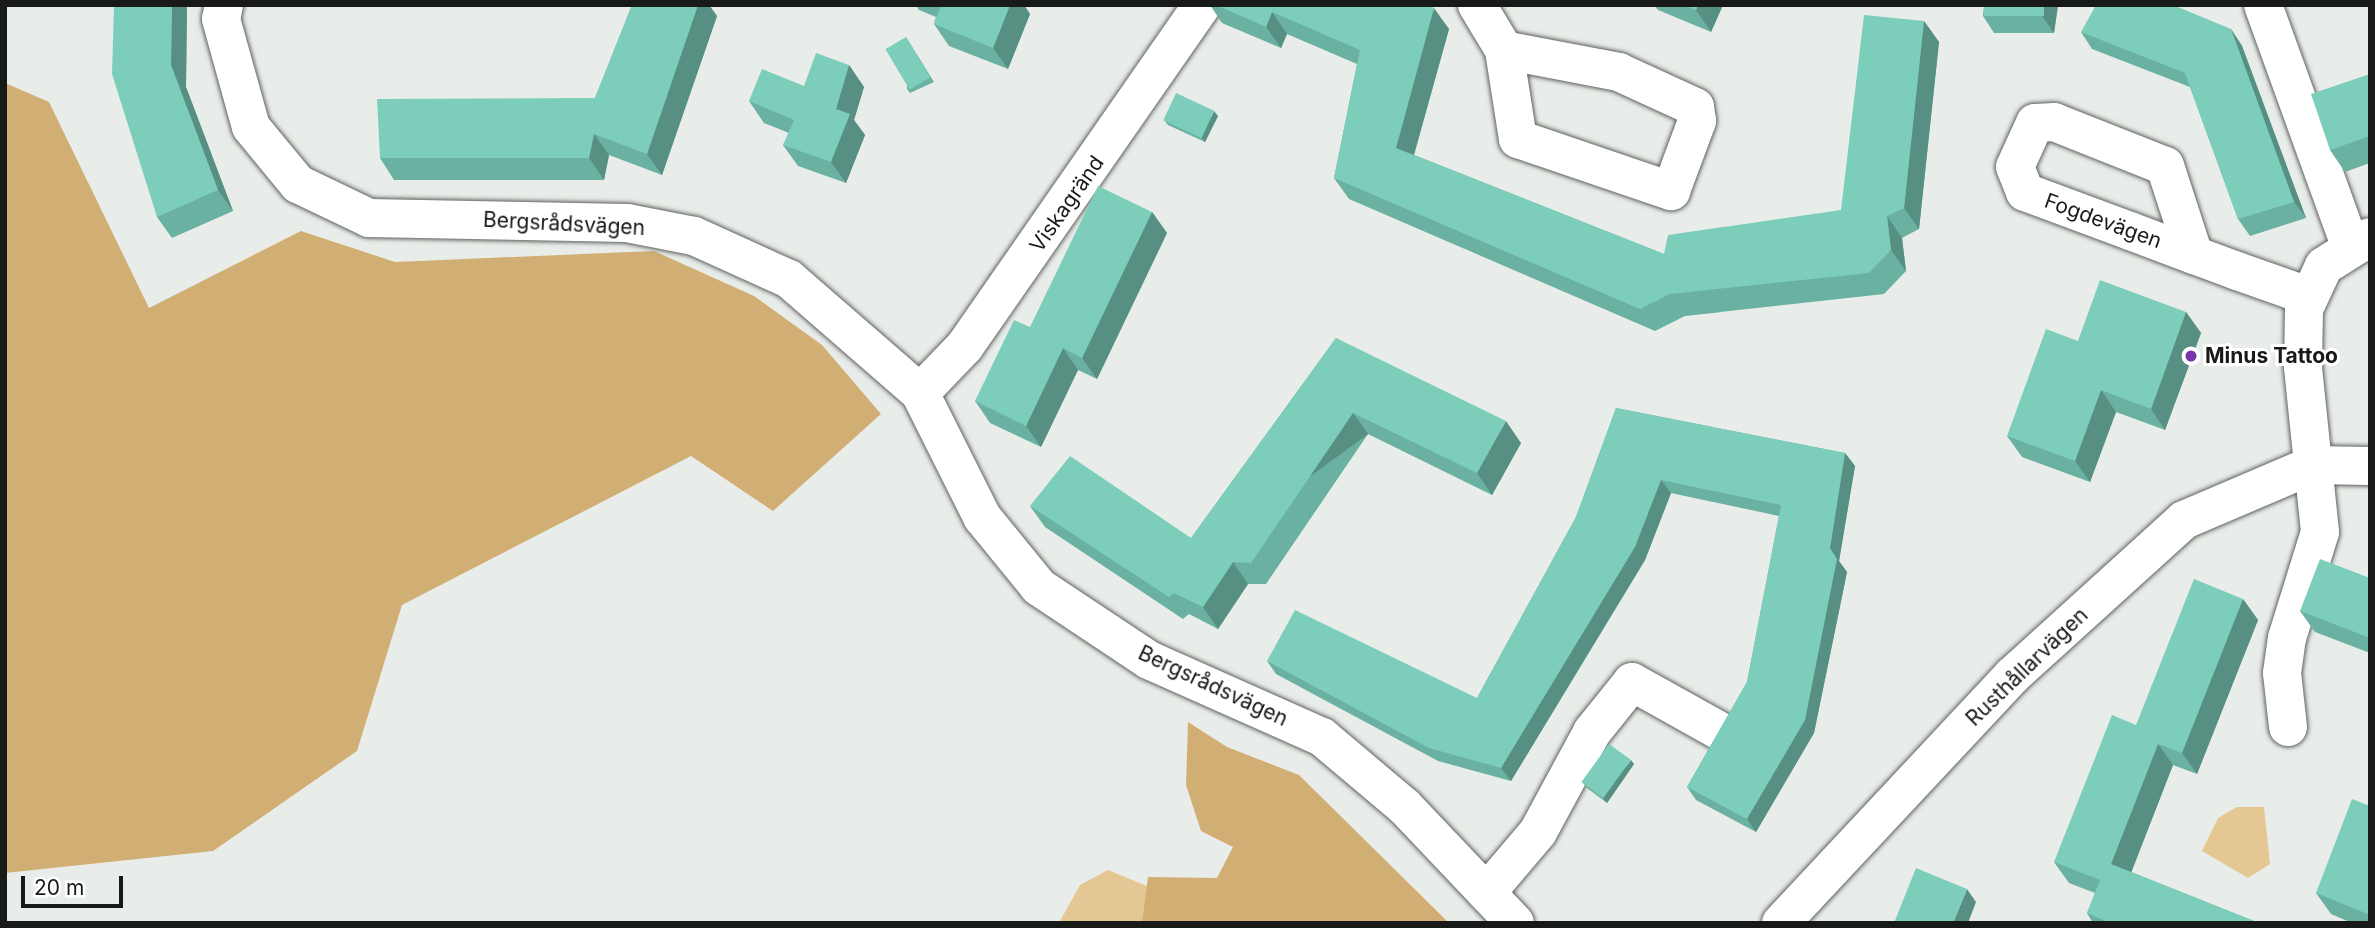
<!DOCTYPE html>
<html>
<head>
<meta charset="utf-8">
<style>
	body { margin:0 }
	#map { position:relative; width:2375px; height:928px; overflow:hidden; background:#e9ede9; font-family:Inter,sans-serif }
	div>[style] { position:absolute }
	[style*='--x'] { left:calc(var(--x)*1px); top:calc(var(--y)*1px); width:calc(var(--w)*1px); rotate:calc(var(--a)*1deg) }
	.green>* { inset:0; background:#e5c794 }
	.forest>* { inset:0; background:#d1ae74 }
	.roads { filter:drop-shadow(0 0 2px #5f635f) drop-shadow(0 0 2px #5f635f) }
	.street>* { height:38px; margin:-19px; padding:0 19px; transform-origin:19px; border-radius:19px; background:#fff }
	.wall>* { inset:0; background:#6bb1a1 }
	.shaded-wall>* { inset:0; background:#579083; transform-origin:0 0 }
	.building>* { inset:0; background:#7ccebb; transform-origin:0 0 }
	.dots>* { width:19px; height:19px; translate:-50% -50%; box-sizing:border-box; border:4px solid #fff; border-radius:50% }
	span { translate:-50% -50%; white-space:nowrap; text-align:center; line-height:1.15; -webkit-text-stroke:6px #fff; paint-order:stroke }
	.street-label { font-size:21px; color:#181a18 }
	.poi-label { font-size:21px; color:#181a18; font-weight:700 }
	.left { translate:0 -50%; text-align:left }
	.frame { position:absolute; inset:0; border:7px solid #181a18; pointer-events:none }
	.scale { position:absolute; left:21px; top:876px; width:102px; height:32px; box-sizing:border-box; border:4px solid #181a18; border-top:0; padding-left:9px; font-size:21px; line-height:24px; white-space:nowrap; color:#181a18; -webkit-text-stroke:5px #fff; paint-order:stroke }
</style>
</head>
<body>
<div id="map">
	<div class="green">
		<i style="clip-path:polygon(2237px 807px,2264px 807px,2270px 864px,2248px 878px,2202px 851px,2218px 818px)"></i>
		<i style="clip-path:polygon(1108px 870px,1236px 923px,1059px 923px,1080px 885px)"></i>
	</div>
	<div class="forest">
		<i style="clip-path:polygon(5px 83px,49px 102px,149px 308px,301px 231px,395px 262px,654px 251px,754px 296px,822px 345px,881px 414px,773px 511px,691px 456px,402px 605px,357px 751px,213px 851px,5px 873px)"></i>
		<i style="clip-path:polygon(1188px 722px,1227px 747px,1299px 775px,1449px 923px,1142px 923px,1148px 877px,1217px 878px,1233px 847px,1201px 831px,1186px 785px)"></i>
	</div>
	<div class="roads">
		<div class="street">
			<i style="--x:224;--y:5;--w:14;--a:102"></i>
			<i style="--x:221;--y:19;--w:112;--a:74.5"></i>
			<i style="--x:251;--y:127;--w:74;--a:50.5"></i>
			<i style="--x:298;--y:184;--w:79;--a:25.6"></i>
			<i style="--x:369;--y:218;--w:258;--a:1.1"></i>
			<i style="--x:627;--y:223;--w:68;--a:11"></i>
			<i style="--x:694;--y:236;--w:104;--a:24.4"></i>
			<i style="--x:789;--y:279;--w:174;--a:41"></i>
			<i style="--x:920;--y:393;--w:139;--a:63.4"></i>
			<i style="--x:982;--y:517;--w:90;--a:50.8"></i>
			<i style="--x:1039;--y:587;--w:132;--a:33.6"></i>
			<i style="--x:1149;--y:660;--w:189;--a:24"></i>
			<i style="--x:1322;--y:737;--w:107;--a:40.1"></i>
			<i style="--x:1404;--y:806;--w:161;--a:46.5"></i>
			<i style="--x:1477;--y:5;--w:52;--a:59"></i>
			<i style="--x:1504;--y:50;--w:90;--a:81.1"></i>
			<i style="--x:1518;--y:139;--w:162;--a:18.8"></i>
			<i style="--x:1671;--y:191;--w:75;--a:-69.6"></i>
			<i style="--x:1697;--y:121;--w:14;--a:-98"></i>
			<i style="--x:1695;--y:107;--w:84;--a:-155.3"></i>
			<i style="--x:1619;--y:72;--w:117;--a:-169.2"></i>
			<i style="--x:2263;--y:5;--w:258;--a:70.1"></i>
			<i style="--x:2194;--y:255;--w:94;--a:-108"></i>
			<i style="--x:2165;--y:166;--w:119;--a:-158.4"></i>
			<i style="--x:2054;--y:122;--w:19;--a:177"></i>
			<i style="--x:2035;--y:123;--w:48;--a:114.4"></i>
			<i style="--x:2015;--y:167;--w:27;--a:68"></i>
			<i style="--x:2025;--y:192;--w:112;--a:20.4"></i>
			<i style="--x:2130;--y:231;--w:68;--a:20.6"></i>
			<i style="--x:2194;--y:255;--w:46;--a:20.4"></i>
			<i style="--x:2237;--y:271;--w:75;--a:19.4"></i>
			<i style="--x:920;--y:393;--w:65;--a:-46.2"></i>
			<i style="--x:965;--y:346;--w:415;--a:-55.2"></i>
			<i style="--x:2288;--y:727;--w:54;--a:-96.3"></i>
			<i style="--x:2282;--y:673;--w:35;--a:-82"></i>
			<i style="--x:2287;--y:638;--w:111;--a:-72.7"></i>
			<i style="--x:2320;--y:532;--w:166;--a:-95.9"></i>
			<i style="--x:2303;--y:367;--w:58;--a:-89"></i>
			<i style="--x:2304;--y:309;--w:47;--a:-65.1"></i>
			<i style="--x:2324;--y:266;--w:54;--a:-32.2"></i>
			<i style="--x:1488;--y:891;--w:77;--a:-49.7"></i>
			<i style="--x:1538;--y:832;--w:114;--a:-61.6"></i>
			<i style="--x:1592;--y:732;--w:64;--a:-51.3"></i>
			<i style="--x:1632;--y:682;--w:107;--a:29.2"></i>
			<i style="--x:1781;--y:923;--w:338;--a:-46.9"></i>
			<i style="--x:2012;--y:676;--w:232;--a:-42.2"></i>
			<i style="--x:2184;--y:520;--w:140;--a:-23.1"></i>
			<i style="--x:2313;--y:465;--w:57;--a:1"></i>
		</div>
	</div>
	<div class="wall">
		<i style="clip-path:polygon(114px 5px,187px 5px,186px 87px,233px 211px,172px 238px,157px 217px)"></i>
		<i style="clip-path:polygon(632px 5px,709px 5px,717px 16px,662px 175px,609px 155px,604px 180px,394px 180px,380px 158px,595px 98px)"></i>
		<i style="clip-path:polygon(916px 5px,1024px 5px,1030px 14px,1008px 69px,949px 46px,934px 24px,936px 17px,919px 10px)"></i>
		<i style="clip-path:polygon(1210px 5px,1428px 5px,1449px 29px,1414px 155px,1664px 254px,1841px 210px,1924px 21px,1939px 42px,1919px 229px,1902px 238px,1906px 271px,1884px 294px,1685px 316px,1655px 331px,1349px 199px,1334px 178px,1357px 64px,1287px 34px,1281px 48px,1222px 23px)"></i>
		<i style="clip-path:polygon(1654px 5px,1723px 5px,1711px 32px,1658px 10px)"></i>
		<i style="clip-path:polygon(1984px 5px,2058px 5px,2054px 33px,1994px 33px,1983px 16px)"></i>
		<i style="clip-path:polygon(2231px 29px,2242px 46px,2306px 218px,2250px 236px,2238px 219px,2190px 87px,2092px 49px,2081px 32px)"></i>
		<i style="clip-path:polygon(906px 37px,934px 82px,910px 93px,907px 89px)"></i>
		<i style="clip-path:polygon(849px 65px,864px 87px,854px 120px,865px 135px,846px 183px,798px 166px,783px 145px,789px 133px,764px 123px,749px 101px,804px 86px)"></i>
		<i style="clip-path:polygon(2370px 74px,2370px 163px,2345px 172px,2330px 150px)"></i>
		<i style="clip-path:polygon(1218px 116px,1205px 142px,1168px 125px,1164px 120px)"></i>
		<i style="clip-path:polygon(1152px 212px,1167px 233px,1097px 379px,1078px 370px,1041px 447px,990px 423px,975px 401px,1030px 327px)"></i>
		<i style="clip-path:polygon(2186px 312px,2201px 333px,2165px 430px,2116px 412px,2090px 482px,2022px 457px,2007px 436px,2078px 341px)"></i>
		<i style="clip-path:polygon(1336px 338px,1521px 443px,1492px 495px,1368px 434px,1266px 584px,1248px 584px,1218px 629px,1189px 614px,1183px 619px,1045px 527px,1030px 506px,1191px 538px)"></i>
		<i style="clip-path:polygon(1616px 408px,1845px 453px,1855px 466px,1839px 561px,1847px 572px,1814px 733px,1756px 832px,1696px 800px,1687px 787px,1747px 682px,1779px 516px,1671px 493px,1645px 560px,1511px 781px,1438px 761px,1276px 674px,1267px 661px,1477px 698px,1576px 517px)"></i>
		<i style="clip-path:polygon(2370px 578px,2370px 653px,2315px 632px,2300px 611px)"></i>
		<i style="clip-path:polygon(2243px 599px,2258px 620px,2197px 774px,2173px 765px,2131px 872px,2259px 923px,2093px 923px,2087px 913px,2095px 893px,2069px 883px,2054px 862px,2136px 725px)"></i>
		<i style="clip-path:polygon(1634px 764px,1607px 803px,1587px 788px,1583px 783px)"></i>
		<i style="clip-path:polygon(2370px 806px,2370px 923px,2352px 923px,2331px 914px,2316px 893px)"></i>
	</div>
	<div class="shaded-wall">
		<i style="clip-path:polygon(172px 5px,187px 5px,186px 87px,233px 211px,218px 190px,171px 65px)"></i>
		<i style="clip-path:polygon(698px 5px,709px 5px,717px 16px,662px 175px,647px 154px)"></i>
		<i style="clip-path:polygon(1010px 5px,1024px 5px,1030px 14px,1008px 69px,993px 48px)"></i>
		<i style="clip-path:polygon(1698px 5px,1723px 5px,1711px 32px,1696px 10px)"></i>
		<i style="clip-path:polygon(2044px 5px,2058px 5px,2054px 33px,2042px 16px)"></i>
		<i style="clip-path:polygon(1434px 8px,1449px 29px,1410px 169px,1396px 148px)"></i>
		<i style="clip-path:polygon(1272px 12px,1287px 34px,1281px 48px,1266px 27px)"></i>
		<i style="clip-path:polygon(1924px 21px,1939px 42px,1919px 229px,1904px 208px)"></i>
		<i style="clip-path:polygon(2231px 29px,2242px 46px,2306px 218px,2294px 202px)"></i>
		<i style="clip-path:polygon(849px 65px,864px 87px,854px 120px,865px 135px,846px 183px,831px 162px,836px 109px)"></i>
		<i style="clip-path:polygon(1214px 111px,1218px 116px,1205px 142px,1202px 138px)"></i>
		<i style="clip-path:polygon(594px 134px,609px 155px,604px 180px,589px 158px)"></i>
		<i style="clip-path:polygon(1152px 212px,1167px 233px,1097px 379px,1082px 358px)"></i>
		<i style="clip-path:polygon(1887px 216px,1902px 238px,1906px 271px,1891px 250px)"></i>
		<i style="clip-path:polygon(2186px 312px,2201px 333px,2165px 430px,2151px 409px)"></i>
		<i style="clip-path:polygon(1063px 348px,1078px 370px,1041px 447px,1026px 426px)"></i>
		<i style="clip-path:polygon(2101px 390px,2116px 412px,2090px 482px,2075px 461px)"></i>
		<i style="left:1353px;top:413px;width:26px;height:181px;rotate:54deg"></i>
		<i style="clip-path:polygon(1506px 421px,1521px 443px,1492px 495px,1477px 473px)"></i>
		<i style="clip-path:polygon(1845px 453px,1855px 466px,1839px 561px,1847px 572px,1814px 733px,1756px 832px,1747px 819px,1830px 548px)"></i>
		<i style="clip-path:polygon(1661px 480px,1671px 493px,1645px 560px,1511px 781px,1501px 768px)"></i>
		<i style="clip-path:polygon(1233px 562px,1248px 584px,1218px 629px,1203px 607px)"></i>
		<i style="clip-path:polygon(2243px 599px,2258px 620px,2197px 774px,2182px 753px)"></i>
		<i style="clip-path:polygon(2158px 744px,2173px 765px,2126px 886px,2111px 864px)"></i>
		<i style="clip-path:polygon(1631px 760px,1634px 764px,1607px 803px,1603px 798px)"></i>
		<i style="clip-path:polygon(1967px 889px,1976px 902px,1968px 923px,1953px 923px)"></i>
	</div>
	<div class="building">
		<i style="clip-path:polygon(114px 5px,172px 5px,171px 65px,218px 190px,157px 217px,112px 74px)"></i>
		<i style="clip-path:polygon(632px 5px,698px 5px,647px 154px,594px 134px,589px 158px,380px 158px,377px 99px,595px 98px)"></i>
		<i style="clip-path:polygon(941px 5px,1010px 5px,993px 48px,934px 24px)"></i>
		<i style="clip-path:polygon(1216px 5px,1428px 5px,1434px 8px,1396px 148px,1664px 254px,1668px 235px,1841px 210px,1864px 15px,1924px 21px,1904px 208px,1887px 216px,1891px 250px,1869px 273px,1670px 294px,1640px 309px,1334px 178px,1360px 50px,1272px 12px,1266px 27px)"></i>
		<i style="clip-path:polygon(1683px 5px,1698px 5px,1696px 10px)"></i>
		<i style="left:1984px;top:5px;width:60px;height:11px"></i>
		<i style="clip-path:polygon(2096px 5px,2173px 5px,2231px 29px,2294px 202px,2238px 219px,2185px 73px,2081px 32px)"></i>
		<i style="left:906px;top:37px;width:47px;height:24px;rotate:59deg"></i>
		<i style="clip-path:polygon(816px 53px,849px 65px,836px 109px,850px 114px,831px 162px,783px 145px,794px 120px,749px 101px,762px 69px,804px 86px)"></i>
		<i style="clip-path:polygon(2370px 74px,2370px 136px,2330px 150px,2311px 94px)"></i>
		<i style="left:1176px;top:93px;width:42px;height:30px;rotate:25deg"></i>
		<i style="clip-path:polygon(1098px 186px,1152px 212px,1082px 358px,1063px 348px,1026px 426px,975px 401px,1014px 320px,1030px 327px)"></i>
		<i style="clip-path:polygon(2100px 280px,2186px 312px,2151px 409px,2101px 390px,2075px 461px,2007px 436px,2046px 329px,2078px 341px)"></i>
		<i style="clip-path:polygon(1336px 338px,1506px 421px,1477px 473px,1353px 413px,1251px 563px,1233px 562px,1203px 607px,1174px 593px,1169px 597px,1030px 506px,1070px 456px,1191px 538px)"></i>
		<i style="clip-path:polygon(1616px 408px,1845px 453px,1830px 548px,1837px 559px,1805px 720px,1747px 819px,1687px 787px,1747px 682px,1781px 505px,1661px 480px,1635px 547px,1501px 768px,1429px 748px,1267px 661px,1295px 610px,1477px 698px,1576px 517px)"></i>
		<i style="clip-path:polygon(2320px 559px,2370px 578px,2370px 638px,2300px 611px)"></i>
		<i style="clip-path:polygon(2194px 579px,2243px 599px,2182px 753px,2158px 744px,2111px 864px,2259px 923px,2110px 923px,2087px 913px,2100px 880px,2054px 862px,2112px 715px,2136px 725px)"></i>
		<i style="left:1609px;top:744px;width:27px;height:47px;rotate:36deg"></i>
		<i style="clip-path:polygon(2352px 799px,2370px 806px,2370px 915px,2316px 893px)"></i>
		<i style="clip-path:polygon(1916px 868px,1967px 889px,1953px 923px,1894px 923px)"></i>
	</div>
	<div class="dots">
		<i style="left:2191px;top:356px;background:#7835aa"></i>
	</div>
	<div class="street-label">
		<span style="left:1067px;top:204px;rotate:-55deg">Viskagränd</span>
		<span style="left:2103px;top:221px;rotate:20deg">Fogdevägen</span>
		<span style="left:564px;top:224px;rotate:3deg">Bergsrådsvägen</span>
		<span style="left:2027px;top:667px;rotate:-44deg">Rusthållarvägen</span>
		<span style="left:1213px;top:686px;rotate:25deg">Bergsrådsvägen</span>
	</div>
	<div class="poi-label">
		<span class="left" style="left:2205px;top:356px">Minus Tattoo</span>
	</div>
	<div class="frame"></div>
	<div class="scale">20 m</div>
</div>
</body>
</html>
